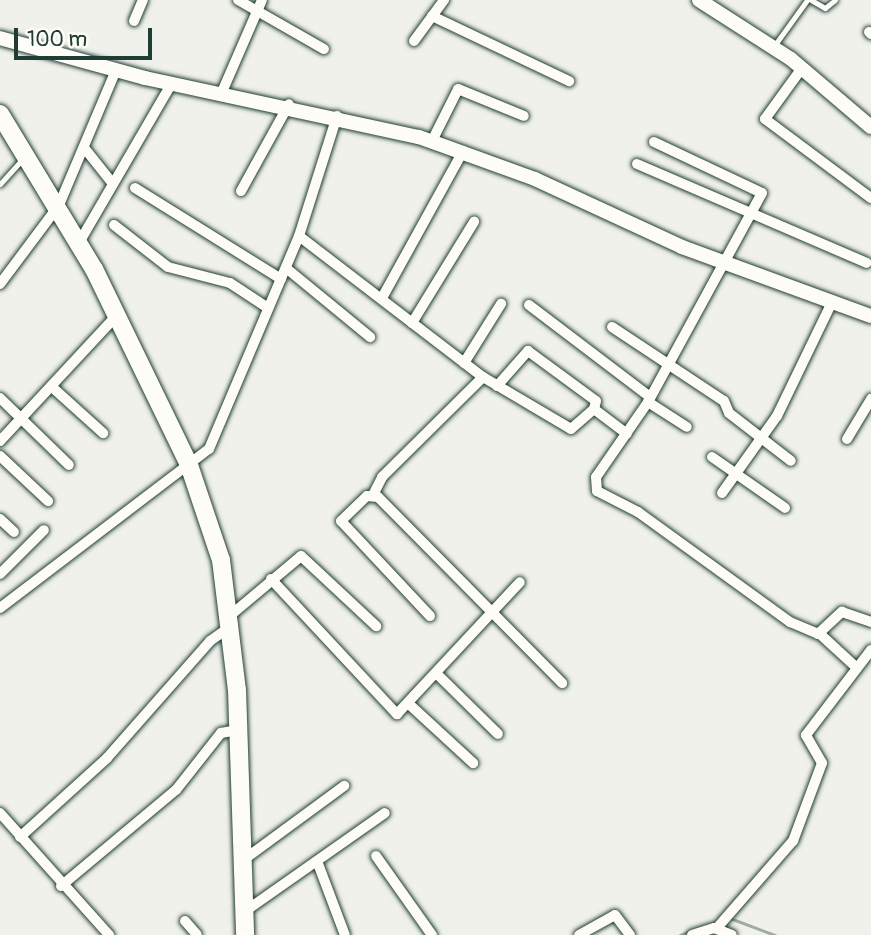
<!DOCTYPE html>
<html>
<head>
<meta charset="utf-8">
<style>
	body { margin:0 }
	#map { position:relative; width:871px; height:935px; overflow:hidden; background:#f0f1eb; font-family:Pangolin,sans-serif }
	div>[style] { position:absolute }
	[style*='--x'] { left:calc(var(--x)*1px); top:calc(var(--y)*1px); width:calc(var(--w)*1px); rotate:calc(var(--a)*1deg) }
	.stream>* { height:2.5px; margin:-1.25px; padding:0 1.25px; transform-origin:1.25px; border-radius:1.25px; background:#9faca4 }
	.roads { filter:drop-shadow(0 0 2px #1f3d34) drop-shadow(0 0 2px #1f3d34) }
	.service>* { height:5px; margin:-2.5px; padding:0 2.5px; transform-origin:2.5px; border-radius:2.5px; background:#fdfcf7 }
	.minor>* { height:10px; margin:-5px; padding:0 5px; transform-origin:5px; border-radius:5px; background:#fdfcf7 }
	.tertiary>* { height:14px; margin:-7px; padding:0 7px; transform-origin:7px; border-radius:7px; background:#fdfcf7 }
	.primary>* { height:18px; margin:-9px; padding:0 9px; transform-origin:9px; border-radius:9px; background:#fdfcf7 }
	span { translate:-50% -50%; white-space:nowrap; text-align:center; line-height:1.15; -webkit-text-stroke:7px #fdfcf7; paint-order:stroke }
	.scale { position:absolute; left:14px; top:28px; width:138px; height:32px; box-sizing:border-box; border:4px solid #1f3d34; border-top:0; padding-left:9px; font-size:21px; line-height:24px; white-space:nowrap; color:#1f3d34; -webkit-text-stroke:5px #fdfcf7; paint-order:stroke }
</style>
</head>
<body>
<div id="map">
	<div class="stream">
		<i style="--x:730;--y:918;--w:48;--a:20.7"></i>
		<i style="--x:680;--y:935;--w:11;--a:-22"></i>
	</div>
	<div class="roads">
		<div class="service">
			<i style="--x:811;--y:0;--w:16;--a:30"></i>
			<i style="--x:825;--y:8;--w:13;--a:-39"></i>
			<i style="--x:774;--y:46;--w:57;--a:-54.3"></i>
			<i style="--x:0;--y:184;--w:36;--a:-48"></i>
		</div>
		<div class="minor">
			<i style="--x:238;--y:0;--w:99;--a:29.7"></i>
			<i style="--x:432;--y:16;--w:152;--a:25.4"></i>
			<i style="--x:134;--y:21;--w:23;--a:-67"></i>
			<i style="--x:869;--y:32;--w:3;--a:45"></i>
			<i style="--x:414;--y:41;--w:51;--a:-53.8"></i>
			<i style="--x:802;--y:68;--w:63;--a:126"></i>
			<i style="--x:765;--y:119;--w:132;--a:36.7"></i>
			<i style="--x:222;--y:92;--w:100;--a:-66.5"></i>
			<i style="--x:432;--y:141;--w:58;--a:-63.4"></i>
			<i style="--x:458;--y:89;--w:71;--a:22.2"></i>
			<i style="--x:654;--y:142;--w:119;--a:25.3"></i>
			<i style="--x:762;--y:193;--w:238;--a:118.6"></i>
			<i style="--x:648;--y:402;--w:91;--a:124.7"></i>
			<i style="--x:596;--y:477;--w:14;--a:86"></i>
			<i style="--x:597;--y:491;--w:46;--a:27.1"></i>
			<i style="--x:638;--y:512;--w:188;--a:35.9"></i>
			<i style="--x:790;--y:622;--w:30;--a:23"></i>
			<i style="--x:818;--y:634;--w:33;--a:-43"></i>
			<i style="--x:842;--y:612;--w:31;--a:19"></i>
			<i style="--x:86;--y:150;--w:43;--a:51.5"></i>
			<i style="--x:637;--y:164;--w:250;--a:23.3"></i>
			<i style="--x:135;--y:188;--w:172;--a:31.9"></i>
			<i style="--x:241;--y:191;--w:99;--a:-61.1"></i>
			<i style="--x:114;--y:225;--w:68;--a:37.9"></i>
			<i style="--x:168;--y:267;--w:64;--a:14.5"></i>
			<i style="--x:230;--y:283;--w:45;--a:33.3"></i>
			<i style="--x:299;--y:236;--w:232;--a:37.5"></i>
			<i style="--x:483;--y:377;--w:102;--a:30.6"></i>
			<i style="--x:571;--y:429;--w:30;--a:-41"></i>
			<i style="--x:594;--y:409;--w:41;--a:37.1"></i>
			<i style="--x:80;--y:241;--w:183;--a:-59.8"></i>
			<i style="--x:286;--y:268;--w:109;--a:39.4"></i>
			<i style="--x:0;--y:284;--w:99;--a:-53.2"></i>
			<i style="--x:59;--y:205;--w:147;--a:-67.1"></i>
			<i style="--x:382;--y:298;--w:168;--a:-61.1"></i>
			<i style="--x:529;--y:305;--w:152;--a:37.2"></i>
			<i style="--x:412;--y:323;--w:119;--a:-58.5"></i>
			<i style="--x:612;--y:327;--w:134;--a:33.5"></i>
			<i style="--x:724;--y:401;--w:13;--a:67"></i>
			<i style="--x:729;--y:413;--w:78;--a:37.7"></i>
			<i style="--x:464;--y:363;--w:70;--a:-57.9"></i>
			<i style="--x:497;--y:386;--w:47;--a:-48.5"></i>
			<i style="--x:528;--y:351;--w:84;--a:36.3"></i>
			<i style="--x:596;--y:401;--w:8;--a:104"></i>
			<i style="--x:52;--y:387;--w:69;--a:42"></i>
			<i style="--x:0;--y:398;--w:96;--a:44.2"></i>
			<i style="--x:648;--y:402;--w:46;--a:32.7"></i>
			<i style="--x:847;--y:439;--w:47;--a:-59"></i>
			<i style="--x:0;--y:441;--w:171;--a:-47.1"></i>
			<i style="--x:0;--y:456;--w:66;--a:43.2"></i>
			<i style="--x:712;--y:457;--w:89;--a:34.9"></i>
			<i style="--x:722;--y:493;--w:95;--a:-54.5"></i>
			<i style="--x:777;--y:416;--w:127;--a:-64.2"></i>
			<i style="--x:373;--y:495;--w:20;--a:-63"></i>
			<i style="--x:382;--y:477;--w:142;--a:-44.7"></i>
			<i style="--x:0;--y:519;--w:19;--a:43"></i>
			<i style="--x:0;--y:574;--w:62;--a:-45"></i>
			<i style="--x:271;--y:579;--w:185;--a:47"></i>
			<i style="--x:397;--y:714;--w:180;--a:-47"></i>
			<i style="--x:0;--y:608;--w:263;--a:-37.3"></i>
			<i style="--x:209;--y:449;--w:231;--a:-67.1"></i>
			<i style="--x:299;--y:236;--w:126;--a:-72.4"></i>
			<i style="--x:232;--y:614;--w:90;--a:-40"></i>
			<i style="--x:301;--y:556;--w:103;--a:43"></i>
			<i style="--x:430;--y:616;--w:130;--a:-133.1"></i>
			<i style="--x:341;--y:521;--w:36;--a:-44"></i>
			<i style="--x:367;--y:496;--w:11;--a:5"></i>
			<i style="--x:378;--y:497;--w:262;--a:45.3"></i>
			<i style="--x:820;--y:634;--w:50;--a:42.6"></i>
			<i style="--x:438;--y:675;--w:84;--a:44.5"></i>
			<i style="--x:410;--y:705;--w:86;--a:42.6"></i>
			<i style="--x:0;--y:813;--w:164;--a:48.2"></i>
			<i style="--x:20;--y:837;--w:118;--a:-42.2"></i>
			<i style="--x:107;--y:758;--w:156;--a:-48.6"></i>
			<i style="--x:210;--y:641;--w:28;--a:-35"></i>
			<i style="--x:376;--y:856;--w:97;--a:54.7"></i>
			<i style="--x:242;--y:861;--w:127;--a:-36.3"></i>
			<i style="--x:317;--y:861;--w:79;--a:69.3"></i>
			<i style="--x:61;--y:886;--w:150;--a:-39.9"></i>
			<i style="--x:176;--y:790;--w:73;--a:-51.7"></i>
			<i style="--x:221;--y:733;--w:17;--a:-10"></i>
			<i style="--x:244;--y:912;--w:172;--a:-35.1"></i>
			<i style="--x:185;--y:921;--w:18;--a:49"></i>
			<i style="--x:717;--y:928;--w:116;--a:-48.9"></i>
			<i style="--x:793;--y:841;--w:83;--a:-69.6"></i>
			<i style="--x:822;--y:763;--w:32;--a:-120"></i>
			<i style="--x:806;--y:735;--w:107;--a:-52.6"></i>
			<i style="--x:579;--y:935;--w:41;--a:-29.1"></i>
			<i style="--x:615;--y:915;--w:25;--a:53"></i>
			<i style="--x:692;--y:935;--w:23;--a:-18"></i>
			<i style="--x:714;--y:928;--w:19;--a:21"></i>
		</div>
		<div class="tertiary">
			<i style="--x:699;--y:0;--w:109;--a:32.7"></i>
			<i style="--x:791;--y:59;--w:105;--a:40.4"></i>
			<i style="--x:0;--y:38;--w:150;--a:15.4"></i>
			<i style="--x:145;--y:78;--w:280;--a:12.2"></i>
			<i style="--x:419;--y:137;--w:123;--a:19.9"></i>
			<i style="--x:535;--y:179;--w:162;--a:24.8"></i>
			<i style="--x:682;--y:247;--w:201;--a:20.1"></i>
		</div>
		<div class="primary">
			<i style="--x:0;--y:114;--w:181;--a:58.8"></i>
			<i style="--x:94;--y:269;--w:218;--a:64.1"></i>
			<i style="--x:189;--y:465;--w:100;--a:71.4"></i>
			<i style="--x:221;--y:560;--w:131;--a:83"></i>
			<i style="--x:237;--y:690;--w:245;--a:88.1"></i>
		</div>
	</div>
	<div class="scale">100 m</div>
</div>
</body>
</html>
